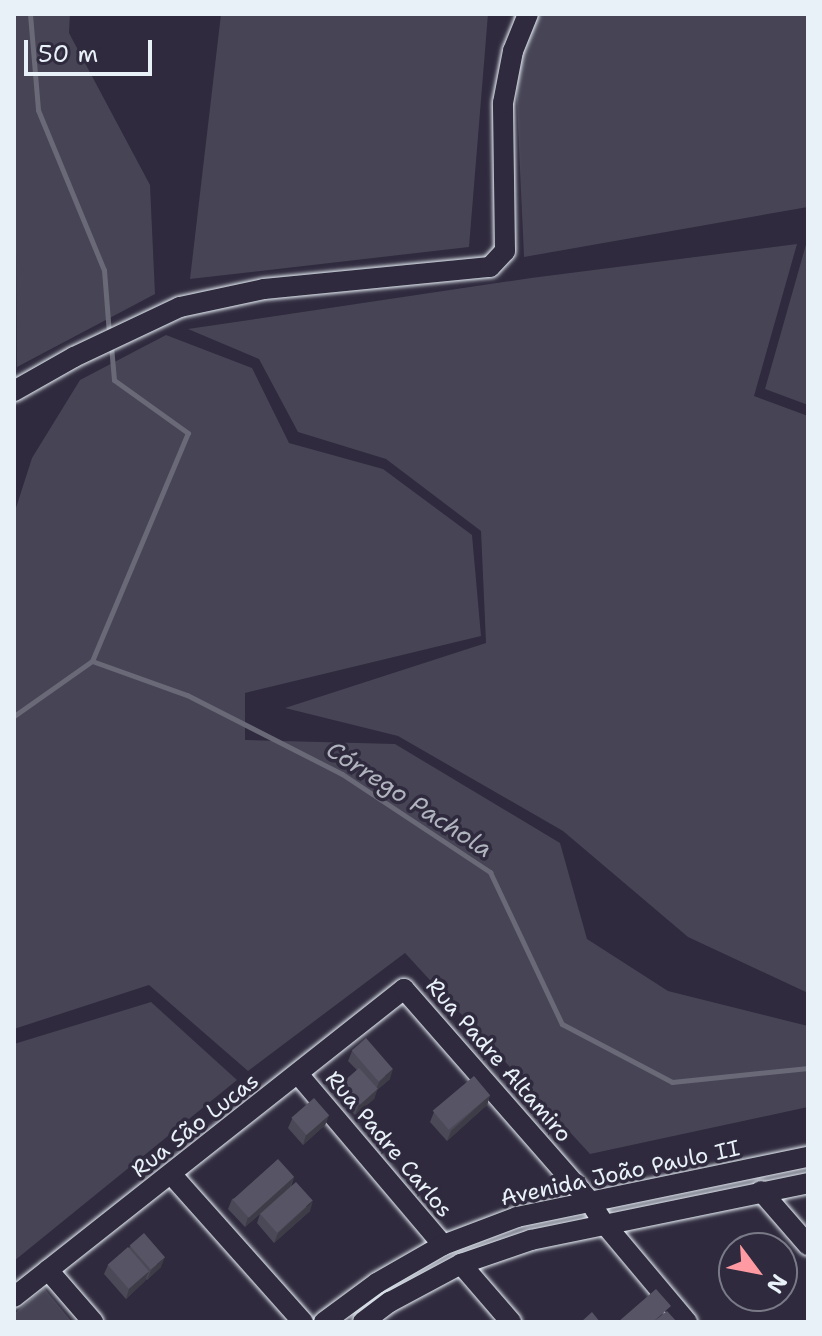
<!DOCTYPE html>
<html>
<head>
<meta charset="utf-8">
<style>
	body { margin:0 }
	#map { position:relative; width:822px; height:1336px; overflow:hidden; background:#2f2a3d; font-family:"Shantell Sans",sans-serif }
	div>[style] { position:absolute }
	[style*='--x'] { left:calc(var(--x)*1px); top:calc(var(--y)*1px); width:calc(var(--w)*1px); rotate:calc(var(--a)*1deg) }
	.green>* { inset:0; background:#464455 }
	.stream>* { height:5px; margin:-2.5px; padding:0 2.5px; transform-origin:2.5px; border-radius:2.5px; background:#696978 }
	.roads { filter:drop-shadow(0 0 2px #e8f1f8) drop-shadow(0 0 2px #e8f1f8) }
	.minor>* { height:20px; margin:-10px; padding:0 10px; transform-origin:10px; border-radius:10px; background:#2f2a3d }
	.wall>* { inset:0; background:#4b4957 }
	.shaded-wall>* { inset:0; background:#3d3c47 }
	.building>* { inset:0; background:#575565; transform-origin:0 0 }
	span { translate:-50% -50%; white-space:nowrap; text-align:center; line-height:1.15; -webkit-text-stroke:7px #2f2a3d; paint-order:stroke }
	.street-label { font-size:22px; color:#e8f1f8 }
	.water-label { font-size:24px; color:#afb4be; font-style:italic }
	.frame { position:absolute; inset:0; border:16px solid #e8f1f8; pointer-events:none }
	.north { position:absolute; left:718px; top:1232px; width:80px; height:80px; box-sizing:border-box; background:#2f2a3d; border:2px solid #797a88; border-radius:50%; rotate:122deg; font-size:22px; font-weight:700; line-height:32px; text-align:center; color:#e8f1f8 }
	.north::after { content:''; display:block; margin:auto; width:28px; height:36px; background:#ff9aa2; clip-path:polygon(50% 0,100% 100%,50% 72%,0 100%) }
	.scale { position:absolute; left:24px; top:40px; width:128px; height:36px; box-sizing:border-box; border:4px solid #e8f1f8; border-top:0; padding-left:10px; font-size:24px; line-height:28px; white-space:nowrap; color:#e8f1f8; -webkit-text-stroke:6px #2f2a3d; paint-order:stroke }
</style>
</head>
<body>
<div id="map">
	<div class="green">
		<i style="clip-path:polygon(14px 14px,70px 14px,69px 33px,150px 185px,155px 294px,17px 367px)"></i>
		<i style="clip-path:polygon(221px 14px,488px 14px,469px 247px,190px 279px)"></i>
		<i style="clip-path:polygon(513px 14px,808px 14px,808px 207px,524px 257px)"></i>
		<i style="clip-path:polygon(807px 241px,808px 241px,808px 405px,765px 389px)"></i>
		<i style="clip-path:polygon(797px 244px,754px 396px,808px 416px,808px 993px,688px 937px,563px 831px,398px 736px,285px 708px,486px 643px,481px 531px,386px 459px,298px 432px,259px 359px,188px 329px,531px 278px)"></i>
		<i style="clip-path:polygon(166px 335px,252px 368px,289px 443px,383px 469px,472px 535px,481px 636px,245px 693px,245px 740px,395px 744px,560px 843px,587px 939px,668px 991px,808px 1026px,808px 1107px,590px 1154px,405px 953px,248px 1071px,149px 985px,14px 1029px,14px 514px,32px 458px,80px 380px)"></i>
		<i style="clip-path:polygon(151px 1002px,237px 1080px,14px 1261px,14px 1044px)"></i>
		<i style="clip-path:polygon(44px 1288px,72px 1322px,14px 1322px,14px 1314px)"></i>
	</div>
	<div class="stream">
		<i style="--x:30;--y:14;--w:96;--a:85.2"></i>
		<i style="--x:38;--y:110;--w:173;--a:67.6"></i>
		<i style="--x:104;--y:270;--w:63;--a:85.5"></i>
		<i style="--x:92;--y:661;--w:101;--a:19.7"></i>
		<i style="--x:187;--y:695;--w:174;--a:27"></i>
		<i style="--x:342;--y:774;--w:178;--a:33.5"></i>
		<i style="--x:490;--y:872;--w:168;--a:64.7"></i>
		<i style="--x:562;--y:1024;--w:124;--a:27.8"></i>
		<i style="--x:672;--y:1082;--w:137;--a:-5.9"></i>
		<i style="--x:92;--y:661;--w:247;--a:-67.2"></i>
		<i style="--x:188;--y:433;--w:91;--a:-144.4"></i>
		<i style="--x:114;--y:380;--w:33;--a:-95"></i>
		<i style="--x:14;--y:716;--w:95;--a:-35.2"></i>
	</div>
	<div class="roads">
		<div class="minor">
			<i style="--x:14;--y:391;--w:69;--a:-29.5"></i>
			<i style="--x:74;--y:357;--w:117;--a:-25.3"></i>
			<i style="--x:180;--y:307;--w:86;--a:-12.1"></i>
			<i style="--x:264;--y:289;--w:227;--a:-5.6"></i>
			<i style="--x:490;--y:267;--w:22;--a:-47"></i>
			<i style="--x:505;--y:251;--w:148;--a:-90.8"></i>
			<i style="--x:503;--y:103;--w:53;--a:-79.1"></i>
			<i style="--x:513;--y:51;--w:40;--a:-68"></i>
			<i style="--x:298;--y:1074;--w:224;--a:49.7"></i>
			<i style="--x:172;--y:1175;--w:197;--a:48.3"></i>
			<i style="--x:761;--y:1191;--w:72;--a:49"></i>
			<i style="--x:461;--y:1264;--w:77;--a:49.2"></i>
			<i style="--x:48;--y:1270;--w:69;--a:49.1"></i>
			<i style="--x:14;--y:1297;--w:497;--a:-38.3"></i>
			<i style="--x:404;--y:989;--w:281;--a:48.8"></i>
			<i style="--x:589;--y:1200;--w:26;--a:58"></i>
			<i style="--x:603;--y:1222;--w:131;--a:50"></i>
			<i style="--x:324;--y:1322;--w:66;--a:-36.3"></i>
			<i style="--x:377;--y:1283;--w:76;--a:-29.9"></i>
			<i style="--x:443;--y:1245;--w:79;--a:-20.7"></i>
			<i style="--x:517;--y:1217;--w:297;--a:-11.7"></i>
			<i style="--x:363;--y:1322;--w:34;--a:-37"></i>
			<i style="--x:390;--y:1302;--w:81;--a:-28.2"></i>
			<i style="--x:461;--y:1264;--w:74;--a:-18.9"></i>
			<i style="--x:531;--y:1240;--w:283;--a:-11.6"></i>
		</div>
	</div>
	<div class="wall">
		<i style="clip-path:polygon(352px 1051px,390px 1079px,377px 1090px,374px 1099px,355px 1115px,337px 1094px,341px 1084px,357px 1070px,348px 1061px)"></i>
		<i style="clip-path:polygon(490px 1095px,487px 1105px,447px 1141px,430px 1122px,434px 1112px)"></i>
		<i style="clip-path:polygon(329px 1115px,325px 1125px,303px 1145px,288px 1128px,292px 1119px)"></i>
		<i style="clip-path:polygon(294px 1177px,291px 1187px,310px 1211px,274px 1243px,257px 1223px,260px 1214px,245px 1227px,228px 1209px,232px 1199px)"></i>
		<i style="clip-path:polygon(130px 1246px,161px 1267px,147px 1280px,146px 1279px,145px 1281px,126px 1299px,104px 1274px,108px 1265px,129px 1248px)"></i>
	</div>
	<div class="shaded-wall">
		<i style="clip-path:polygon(393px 1069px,390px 1079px,377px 1090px,374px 1099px,355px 1115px,359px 1105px,376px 1090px,379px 1082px)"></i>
		<i style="clip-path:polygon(490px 1095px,487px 1105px,447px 1141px,451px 1131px)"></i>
		<i style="clip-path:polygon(329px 1115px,325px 1125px,303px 1145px,306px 1135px)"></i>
		<i style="clip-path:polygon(294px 1177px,290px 1187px,245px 1227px,248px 1217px)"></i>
		<i style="clip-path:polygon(313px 1201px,310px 1211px,274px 1243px,278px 1233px)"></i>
		<i style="clip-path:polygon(165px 1257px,161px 1267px,147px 1280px,151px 1270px)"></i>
		<i style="clip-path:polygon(149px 1271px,145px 1281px,126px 1299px,129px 1289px)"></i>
	</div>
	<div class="building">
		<i style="left:366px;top:1038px;width:41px;height:19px;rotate:49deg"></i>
		<i style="left:359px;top:1068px;width:28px;height:24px;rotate:48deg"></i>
		<i style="left:474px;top:1076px;width:25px;height:54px;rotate:50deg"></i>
		<i style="left:314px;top:1098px;width:23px;height:30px;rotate:49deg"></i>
		<i style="left:278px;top:1159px;width:24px;height:61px;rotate:48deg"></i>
		<i style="left:296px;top:1182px;width:25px;height:48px;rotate:48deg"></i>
		<i style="left:144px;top:1233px;width:32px;height:19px;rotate:49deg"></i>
		<i style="left:128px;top:1247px;width:32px;height:27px;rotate:49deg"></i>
		<i style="clip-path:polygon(656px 1289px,671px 1306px,653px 1322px,667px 1311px,677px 1322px,618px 1322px)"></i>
		<i style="clip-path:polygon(592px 1312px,600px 1322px,581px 1322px)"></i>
	</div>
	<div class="street-label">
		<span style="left:499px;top:1060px;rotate:49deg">Rua Padre Altamiro</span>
		<span style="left:195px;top:1125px;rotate:-38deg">Rua São Lucas</span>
		<span style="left:389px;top:1144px;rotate:50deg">Rua Padre Carlos</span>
		<span style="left:620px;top:1173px;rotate:-12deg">Avenida João Paulo II</span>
	</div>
	<div class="water-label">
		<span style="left:409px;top:800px;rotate:33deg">Córrego Pachola</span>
	</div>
	<div class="frame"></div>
	<div class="north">N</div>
	<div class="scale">50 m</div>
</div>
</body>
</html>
